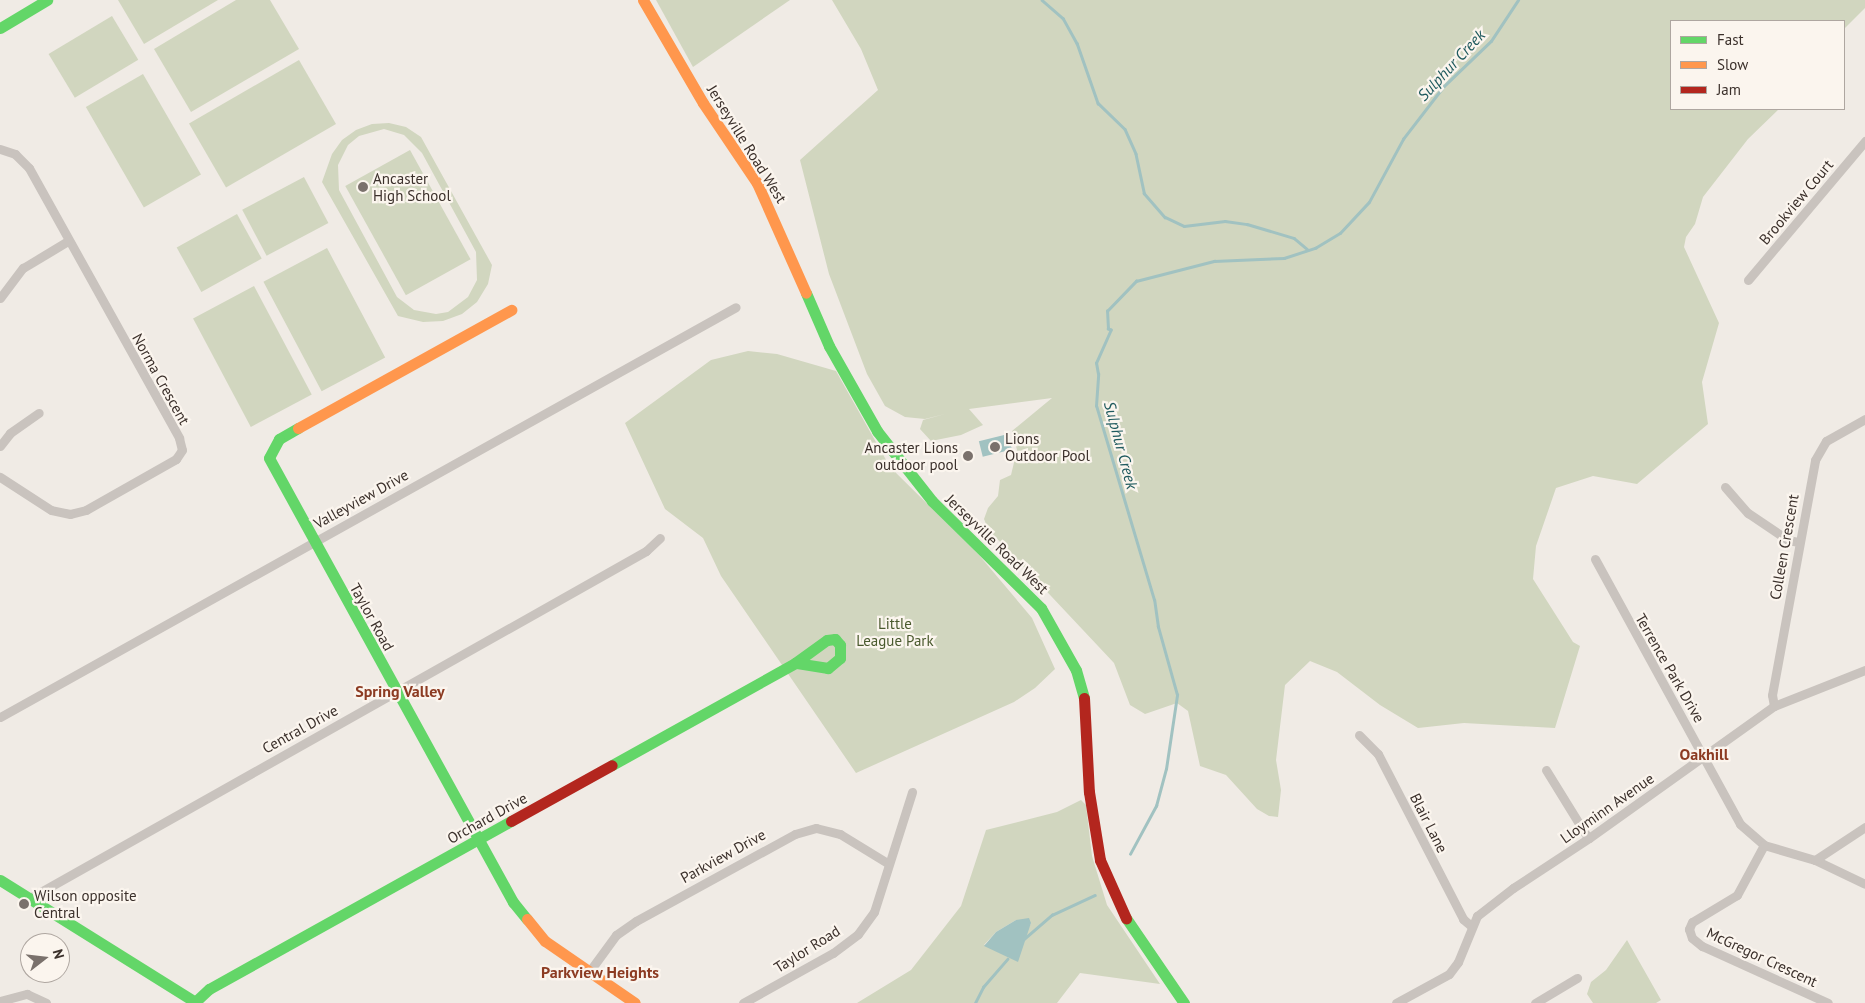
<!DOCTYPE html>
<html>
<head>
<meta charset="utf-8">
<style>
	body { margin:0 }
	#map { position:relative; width:1865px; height:1003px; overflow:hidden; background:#f0ebe5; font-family:"PT Sans",sans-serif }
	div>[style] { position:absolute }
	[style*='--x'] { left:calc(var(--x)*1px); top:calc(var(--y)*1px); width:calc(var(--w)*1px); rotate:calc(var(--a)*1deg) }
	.green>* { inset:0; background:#d1d6bf; transform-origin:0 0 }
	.water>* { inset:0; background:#a1c2c1; transform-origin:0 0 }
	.stream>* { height:2.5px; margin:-1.25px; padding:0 1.25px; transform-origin:1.25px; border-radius:1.25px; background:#a1c2c1 }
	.street>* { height:9px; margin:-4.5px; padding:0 4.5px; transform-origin:4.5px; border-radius:4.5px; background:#c9c3be }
	.fast>* { height:11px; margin:-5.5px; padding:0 5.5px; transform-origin:5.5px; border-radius:5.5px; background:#63d668 }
	.slow>* { height:11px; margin:-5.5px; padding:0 5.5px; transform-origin:5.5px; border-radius:5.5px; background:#ff974d }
	.jam>* { height:11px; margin:-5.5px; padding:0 5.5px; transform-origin:5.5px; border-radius:5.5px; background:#b3261e }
	.dots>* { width:14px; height:14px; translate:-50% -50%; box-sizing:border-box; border:2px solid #fbf5ee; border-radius:50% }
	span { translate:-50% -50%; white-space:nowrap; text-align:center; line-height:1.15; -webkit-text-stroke:4.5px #fbf5ee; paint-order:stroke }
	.street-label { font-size:15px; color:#3b302b }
	.poi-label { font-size:15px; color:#3b302b }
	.left { translate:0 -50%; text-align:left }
	.right { translate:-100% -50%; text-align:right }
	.park-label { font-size:15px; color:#4a5a2e }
	.water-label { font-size:16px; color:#1f5a5e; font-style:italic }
	.neighbourhood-label { font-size:16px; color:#8c3b22; font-weight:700 }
	.legend { position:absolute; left:1670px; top:20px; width:175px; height:90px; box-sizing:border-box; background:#fbf5ee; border:1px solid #aea6a0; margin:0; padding:6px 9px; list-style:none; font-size:15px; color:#3b302b }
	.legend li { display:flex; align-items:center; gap:10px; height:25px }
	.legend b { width:25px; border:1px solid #aea6a0 }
	.north { position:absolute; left:20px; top:933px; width:50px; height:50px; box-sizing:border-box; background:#fbf5ee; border:1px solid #aea6a0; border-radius:50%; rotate:74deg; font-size:14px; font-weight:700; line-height:20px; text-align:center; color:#3b302b }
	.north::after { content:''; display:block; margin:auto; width:18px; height:22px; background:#7a716c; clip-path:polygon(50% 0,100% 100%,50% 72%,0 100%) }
</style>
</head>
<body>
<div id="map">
	<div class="green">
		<i style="clip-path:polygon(118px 0,218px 0,144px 44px)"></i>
		<i style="clip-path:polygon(236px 0,270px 0,299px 49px,191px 112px,154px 49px)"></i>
		<i style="clip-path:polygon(656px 0,790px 0,693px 67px)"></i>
		<i style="clip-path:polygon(832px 0,1865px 0,1865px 8px,1844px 29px,1844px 21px,1671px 21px,1671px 109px,1779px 109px,1748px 139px,1703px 197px,1695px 224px,1686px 237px,1684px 247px,1719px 323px,1702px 382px,1708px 424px,1637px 484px,1593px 476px,1556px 488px,1536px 546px,1533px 579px,1573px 642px,1580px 646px,1555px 728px,1464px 723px,1418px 728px,1380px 705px,1337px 672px,1310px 661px,1285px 685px,1276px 760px,1281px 790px,1278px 817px,1269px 816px,1257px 809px,1226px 775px,1200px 766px,1188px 711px,1177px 703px,1145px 714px,1130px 705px,1114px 663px,988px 529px,984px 519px,988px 508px,998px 496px,1000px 480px,1011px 475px,1017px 450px,1012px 431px,1052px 398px,969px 409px,983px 425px,961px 435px,931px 441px,920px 429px,923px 420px,945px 414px,925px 419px,905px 417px,885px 406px,867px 374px,829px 274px,800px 160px,878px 90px,861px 49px)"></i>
		<i style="left:112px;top:16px;width:51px;height:74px;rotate:59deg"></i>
		<i style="left:299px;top:60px;width:74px;height:127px;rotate:60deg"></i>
		<i style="left:143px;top:74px;width:116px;height:66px;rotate:60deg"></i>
		<i style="clip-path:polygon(evenodd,389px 123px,406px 127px,421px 137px,492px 265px,488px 284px,477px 302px,462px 314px,443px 321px,423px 322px,398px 316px,322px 182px,332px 154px,342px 140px,356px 130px,372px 124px,389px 123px,384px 129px,404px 135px,422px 153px,476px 252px,477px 280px,468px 297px,448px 312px,436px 314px,414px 310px,397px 297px,339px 190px,338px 165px,348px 145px,359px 136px,384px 129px)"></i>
		<i style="left:410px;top:150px;width:125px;height:74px;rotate:61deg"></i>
		<i style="left:304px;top:177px;width:52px;height:70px;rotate:62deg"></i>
		<i style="left:237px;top:214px;width:51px;height:69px;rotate:61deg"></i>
		<i style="left:327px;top:248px;width:124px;height:72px;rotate:62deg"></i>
		<i style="left:254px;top:286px;width:123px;height:69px;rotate:62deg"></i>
		<i style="clip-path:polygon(748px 351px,777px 354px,836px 371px,890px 467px,979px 555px,1032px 618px,1055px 669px,1035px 688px,1014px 702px,856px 773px,721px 576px,703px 538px,665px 509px,625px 423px,711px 360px)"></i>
		<i style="clip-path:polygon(evenodd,1081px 800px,1086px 805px,1092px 856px,1107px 905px,1160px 984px,1080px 973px,1057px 1003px,857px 1003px,911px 970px,961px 906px,986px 830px,1057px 812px,1081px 800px,1016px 920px,1031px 923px,1024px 939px,984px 945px,996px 932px,1016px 920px)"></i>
		<i style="clip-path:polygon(1627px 940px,1661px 1000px,1656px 1003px,1593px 1003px,1587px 994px,1591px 982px,1606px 970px)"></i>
	</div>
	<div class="water">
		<i style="left:1008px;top:434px;width:16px;height:30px;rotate:76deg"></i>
		<i style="clip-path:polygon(1029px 918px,1031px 923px,1018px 962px,984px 946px,996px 932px,1016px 920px)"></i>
	</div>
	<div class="stream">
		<i style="--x:1042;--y:0;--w:28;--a:41"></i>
		<i style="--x:1063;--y:18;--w:29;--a:61"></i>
		<i style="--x:1077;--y:43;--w:64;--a:70.7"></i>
		<i style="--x:1098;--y:103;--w:37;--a:44"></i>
		<i style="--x:1125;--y:129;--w:27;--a:66"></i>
		<i style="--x:1136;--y:154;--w:40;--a:78"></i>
		<i style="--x:1144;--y:193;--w:32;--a:49"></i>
		<i style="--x:1165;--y:217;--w:21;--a:25"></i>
		<i style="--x:1184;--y:226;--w:41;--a:-7"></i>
		<i style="--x:1225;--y:221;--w:22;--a:8"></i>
		<i style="--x:1247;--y:224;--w:49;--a:16.6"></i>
		<i style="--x:1294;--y:238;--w:17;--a:40"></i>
		<i style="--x:1130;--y:854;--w:55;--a:-61.6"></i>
		<i style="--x:1156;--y:806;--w:38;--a:-75"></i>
		<i style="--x:1166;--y:769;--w:75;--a:-81.5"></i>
		<i style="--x:1177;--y:695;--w:71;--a:-105.6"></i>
		<i style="--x:1158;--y:627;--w:27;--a:-98"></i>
		<i style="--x:1154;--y:600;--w:202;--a:-106.6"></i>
		<i style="--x:1096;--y:406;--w:32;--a:-86"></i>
		<i style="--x:1098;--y:374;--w:11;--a:-100"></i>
		<i style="--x:1096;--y:363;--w:36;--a:-66"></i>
		<i style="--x:1111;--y:330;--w:3;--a:-162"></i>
		<i style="--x:1108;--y:329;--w:18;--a:-93"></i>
		<i style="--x:1107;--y:311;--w:42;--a:-46"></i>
		<i style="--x:1136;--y:281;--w:81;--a:-14.4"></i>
		<i style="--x:1214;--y:261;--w:70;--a:-2.5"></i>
		<i style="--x:1284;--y:258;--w:33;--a:-18"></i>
		<i style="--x:1315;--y:248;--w:29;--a:-31"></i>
		<i style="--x:1340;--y:233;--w:42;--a:-46.9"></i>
		<i style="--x:1369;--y:202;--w:72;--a:-61.6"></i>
		<i style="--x:1403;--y:139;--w:66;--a:-52.4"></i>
		<i style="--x:1443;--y:87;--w:66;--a:-43.8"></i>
		<i style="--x:1491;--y:41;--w:49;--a:-56.6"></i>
		<i style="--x:1024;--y:939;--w:37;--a:-41"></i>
		<i style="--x:1052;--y:915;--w:47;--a:-24.9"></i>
		<i style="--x:975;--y:1003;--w:18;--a:-63"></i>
		<i style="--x:983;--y:987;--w:37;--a:-49"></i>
	</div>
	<div class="street">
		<i style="--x:0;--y:149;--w:16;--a:18"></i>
		<i style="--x:15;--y:154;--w:20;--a:45"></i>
		<i style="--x:29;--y:168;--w:309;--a:60.9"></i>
		<i style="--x:179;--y:438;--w:12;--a:76"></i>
		<i style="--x:182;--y:450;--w:11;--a:124"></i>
		<i style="--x:176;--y:459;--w:103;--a:150.5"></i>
		<i style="--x:86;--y:510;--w:16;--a:166"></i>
		<i style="--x:70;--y:514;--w:19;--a:-168"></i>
		<i style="--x:51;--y:510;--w:61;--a:-147.1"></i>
		<i style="--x:1748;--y:280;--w:182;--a:-49.9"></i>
		<i style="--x:0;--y:298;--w:38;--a:-53"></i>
		<i style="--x:23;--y:268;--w:52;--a:-31"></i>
		<i style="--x:0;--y:446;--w:16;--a:-52"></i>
		<i style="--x:10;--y:433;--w:35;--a:-35"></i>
		<i style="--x:1725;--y:487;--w:35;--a:49"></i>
		<i style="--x:1748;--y:513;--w:48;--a:34"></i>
		<i style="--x:1788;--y:540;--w:10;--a:11"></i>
		<i style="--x:1595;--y:559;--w:302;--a:61.3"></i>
		<i style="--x:1740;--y:824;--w:32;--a:41"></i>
		<i style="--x:1764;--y:845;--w:53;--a:16.4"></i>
		<i style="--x:1815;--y:860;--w:55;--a:25.6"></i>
		<i style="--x:1774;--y:706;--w:11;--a:-100"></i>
		<i style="--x:1772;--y:695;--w:239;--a:-79.6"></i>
		<i style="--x:1815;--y:460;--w:22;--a:-60"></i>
		<i style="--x:1826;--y:441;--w:45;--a:-29.4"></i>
		<i style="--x:0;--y:717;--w:842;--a:-29.12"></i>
		<i style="--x:1359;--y:735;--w:27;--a:45"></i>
		<i style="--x:1378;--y:754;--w:186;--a:62.7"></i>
		<i style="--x:1463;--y:919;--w:11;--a:41"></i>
		<i style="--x:1546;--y:770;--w:80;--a:58.3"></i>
		<i style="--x:1764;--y:845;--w:57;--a:118.4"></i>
		<i style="--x:1737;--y:895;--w:52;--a:149"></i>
		<i style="--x:1692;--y:922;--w:8;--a:113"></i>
		<i style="--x:1689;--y:929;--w:9;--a:72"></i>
		<i style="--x:1692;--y:938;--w:13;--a:39"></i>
		<i style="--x:1702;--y:946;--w:138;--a:24.3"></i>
		<i style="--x:1815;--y:860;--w:60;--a:-33.4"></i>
		<i style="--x:30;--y:898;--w:707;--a:-29.39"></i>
		<i style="--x:646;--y:551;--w:19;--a:-43"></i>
		<i style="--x:589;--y:972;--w:46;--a:-53.9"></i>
		<i style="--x:616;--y:935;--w:24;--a:-35"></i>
		<i style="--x:636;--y:921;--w:181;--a:-28.7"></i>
		<i style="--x:795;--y:834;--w:22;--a:-16"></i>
		<i style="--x:816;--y:828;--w:25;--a:14"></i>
		<i style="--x:840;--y:834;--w:57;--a:31.5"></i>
		<i style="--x:0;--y:1001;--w:28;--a:-15"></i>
		<i style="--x:27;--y:994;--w:21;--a:25"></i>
		<i style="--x:743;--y:1003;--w:103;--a:-29.1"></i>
		<i style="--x:833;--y:953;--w:31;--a:-37"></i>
		<i style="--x:858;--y:934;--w:27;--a:-54"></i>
		<i style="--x:874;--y:912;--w:126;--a:-72.4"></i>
		<i style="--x:1396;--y:1003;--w:60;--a:-28.7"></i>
		<i style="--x:1449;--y:974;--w:15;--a:-53"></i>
		<i style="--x:1458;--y:962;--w:50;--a:-67.6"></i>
		<i style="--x:1477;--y:916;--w:46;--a:-37.9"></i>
		<i style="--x:1513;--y:888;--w:91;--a:-33.3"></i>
		<i style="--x:1589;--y:838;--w:227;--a:-35.5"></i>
		<i style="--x:1774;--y:706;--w:98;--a:-21.6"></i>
		<i style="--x:1535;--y:1003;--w:49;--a:-30.8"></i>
	</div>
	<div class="fast">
		<i style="--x:0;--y:28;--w:55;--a:-30.8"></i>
		<i style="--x:806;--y:293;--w:58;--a:66.5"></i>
		<i style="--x:829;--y:346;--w:98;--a:60.5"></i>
		<i style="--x:877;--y:431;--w:89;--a:51.8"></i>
		<i style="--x:932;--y:501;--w:153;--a:44.5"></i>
		<i style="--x:1041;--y:608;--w:71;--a:60.6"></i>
		<i style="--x:1076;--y:670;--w:29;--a:74"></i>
		<i style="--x:298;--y:428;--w:22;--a:150"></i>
		<i style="--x:279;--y:439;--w:21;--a:118"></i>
		<i style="--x:269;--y:458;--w:507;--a:61.21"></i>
		<i style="--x:513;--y:902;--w:22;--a:51"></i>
		<i style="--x:612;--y:765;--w:210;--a:-29.1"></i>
		<i style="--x:795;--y:663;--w:39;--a:-36"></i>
		<i style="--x:827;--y:640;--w:8;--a:-7"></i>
		<i style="--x:835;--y:639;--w:8;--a:50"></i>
		<i style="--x:840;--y:645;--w:13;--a:90"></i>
		<i style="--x:840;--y:658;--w:16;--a:140"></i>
		<i style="--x:828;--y:668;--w:33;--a:-171"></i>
		<i style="--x:0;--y:880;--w:232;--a:32"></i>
		<i style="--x:1126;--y:918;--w:103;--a:55.7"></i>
		<i style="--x:195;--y:1002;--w:19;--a:-43"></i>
		<i style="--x:209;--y:989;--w:346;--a:-29.1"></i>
	</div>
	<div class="slow">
		<i style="--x:643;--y:0;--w:119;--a:59.8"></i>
		<i style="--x:703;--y:103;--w:97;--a:56"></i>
		<i style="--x:757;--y:183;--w:120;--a:66"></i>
		<i style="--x:298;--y:428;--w:244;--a:-29"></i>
		<i style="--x:527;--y:919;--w:28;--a:51"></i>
		<i style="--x:545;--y:941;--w:109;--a:34.6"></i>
	</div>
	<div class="jam">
		<i style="--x:1084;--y:698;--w:94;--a:87"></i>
		<i style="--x:1089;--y:792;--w:69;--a:80.8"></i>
		<i style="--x:1100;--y:860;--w:64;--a:65.9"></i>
		<i style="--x:511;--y:821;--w:115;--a:-29"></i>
	</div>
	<div class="dots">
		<i style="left:363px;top:187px;background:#7a716c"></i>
		<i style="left:995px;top:447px;background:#7a716c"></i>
		<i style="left:968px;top:456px;background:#7a716c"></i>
		<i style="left:24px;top:904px;background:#7a716c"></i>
	</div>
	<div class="street-label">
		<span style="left:747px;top:144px;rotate:58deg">Jerseyville Road West</span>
		<span style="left:1796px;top:202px;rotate:-50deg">Brookview Court</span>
		<span style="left:161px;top:379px;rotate:61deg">Norma Crescent</span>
		<span style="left:361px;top:499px;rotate:-29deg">Valleyview Drive</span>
		<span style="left:997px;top:544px;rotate:44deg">Jerseyville Road West</span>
		<span style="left:1784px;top:547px;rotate:-80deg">Colleen Crescent</span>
		<span style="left:372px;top:617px;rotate:61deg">Taylor Road</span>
		<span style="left:1670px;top:668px;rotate:60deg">Terrence Park Drive</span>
		<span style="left:300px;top:729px;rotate:-29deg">Central Drive</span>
		<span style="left:1607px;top:808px;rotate:-35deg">Lloyminn Avenue</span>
		<span style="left:487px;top:818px;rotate:-29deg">Orchard Drive</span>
		<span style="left:1429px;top:823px;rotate:63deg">Blair Lane</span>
		<span style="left:723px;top:856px;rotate:-29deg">Parkview Drive</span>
		<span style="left:807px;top:949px;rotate:-32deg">Taylor Road</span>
		<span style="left:1762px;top:957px;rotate:25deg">McGregor Crescent</span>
	</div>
	<div class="poi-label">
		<span class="left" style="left:373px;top:187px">Ancaster<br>High School</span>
		<span class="left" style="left:1005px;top:447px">Lions<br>Outdoor Pool</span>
		<span class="right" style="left:958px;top:456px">Ancaster Lions<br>outdoor pool</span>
		<span class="left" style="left:34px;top:904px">Wilson opposite<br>Central</span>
	</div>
	<div class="park-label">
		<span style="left:895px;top:632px">Little<br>League Park</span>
	</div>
	<div class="water-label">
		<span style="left:1451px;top:65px;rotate:-47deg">Sulphur Creek</span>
		<span style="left:1121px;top:445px;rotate:75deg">Sulphur Creek</span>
	</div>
	<div class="neighbourhood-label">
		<span style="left:400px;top:691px">Spring Valley</span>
		<span style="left:1704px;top:754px">Oakhill</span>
		<span style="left:600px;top:972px">Parkview Heights</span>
	</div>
	<ul class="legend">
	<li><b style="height:6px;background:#63d668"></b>Fast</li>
	<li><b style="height:6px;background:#ff974d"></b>Slow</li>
	<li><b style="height:6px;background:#b3261e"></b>Jam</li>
	</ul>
	<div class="north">N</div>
</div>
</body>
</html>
